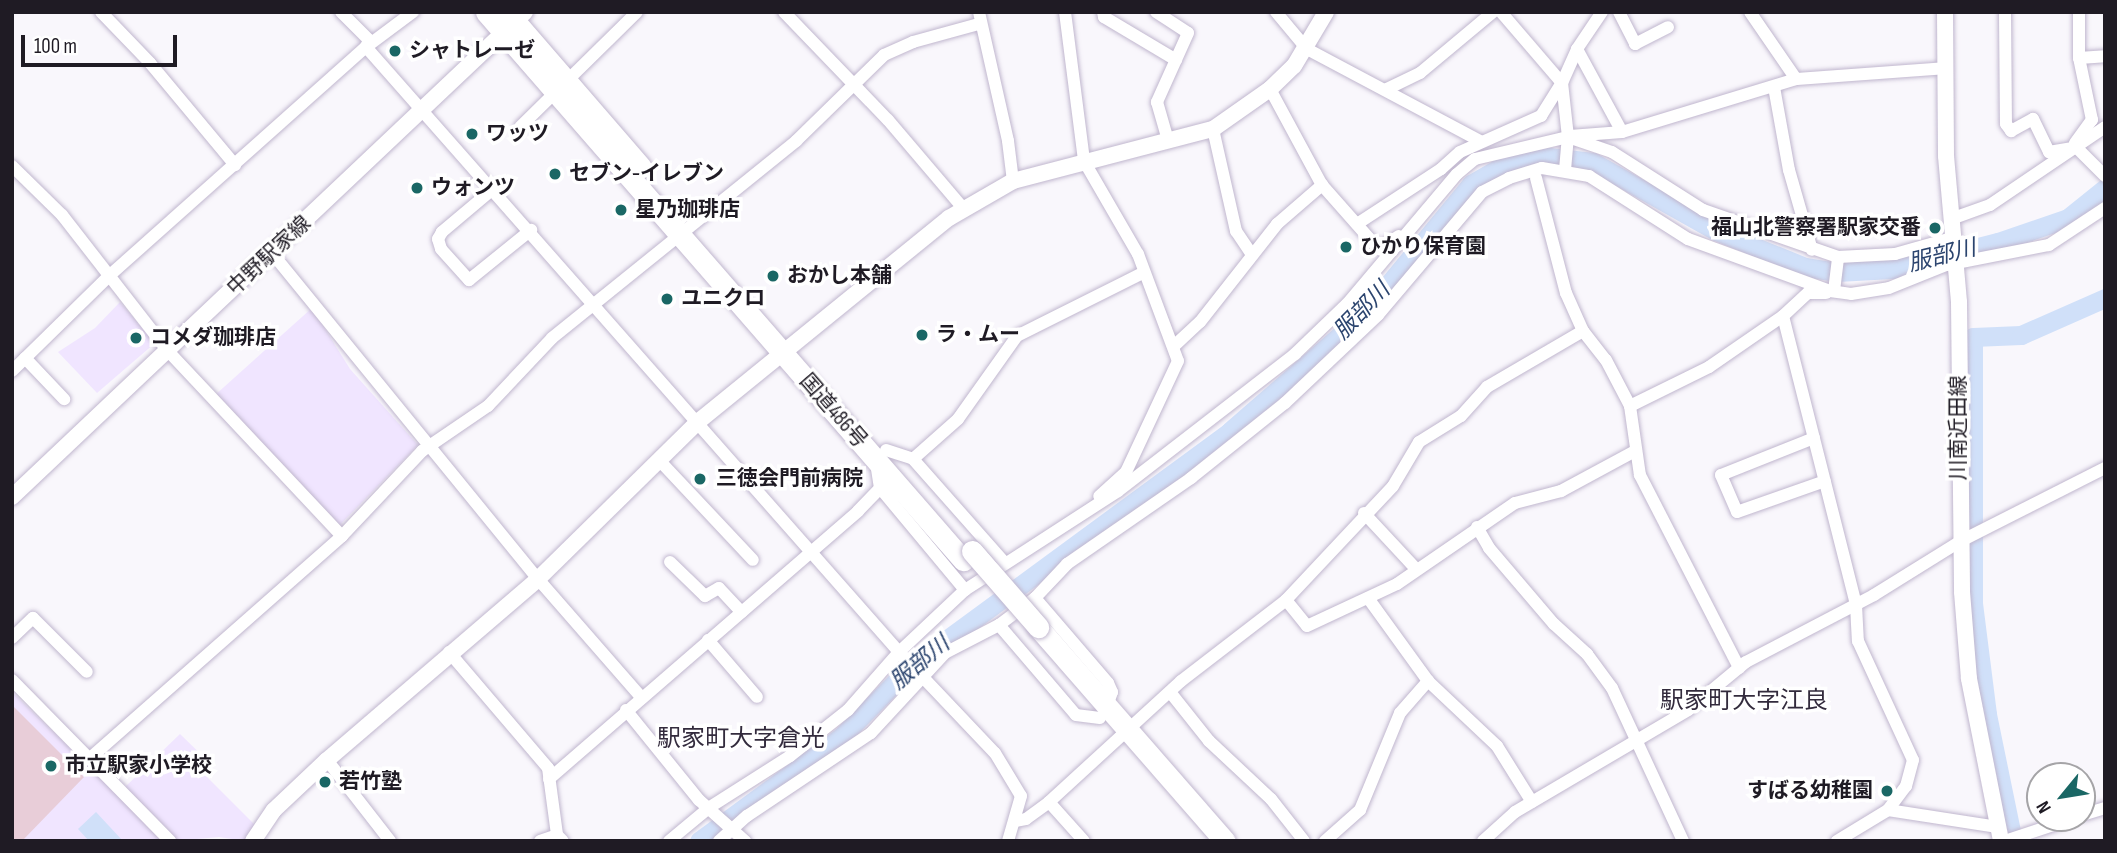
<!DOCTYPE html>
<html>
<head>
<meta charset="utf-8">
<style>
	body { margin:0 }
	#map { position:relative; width:2117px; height:853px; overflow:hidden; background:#f9f7fc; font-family:"Sofia Sans Condensed","Noto Sans JP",sans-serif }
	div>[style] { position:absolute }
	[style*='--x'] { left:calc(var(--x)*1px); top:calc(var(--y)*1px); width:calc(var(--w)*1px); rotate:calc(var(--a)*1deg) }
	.built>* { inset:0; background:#f0e5ff }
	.green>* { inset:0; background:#e8cdd8 }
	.water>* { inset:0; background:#d0e0f9 }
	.river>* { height:19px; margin:-9.5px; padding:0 9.5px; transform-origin:9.5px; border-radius:9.5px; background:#d0e0f9 }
	.roads { filter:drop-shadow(0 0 2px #c0b6ce) drop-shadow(0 0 2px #c0b6ce) }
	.street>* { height:12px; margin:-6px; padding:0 6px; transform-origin:6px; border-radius:6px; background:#fff }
	.secondary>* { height:16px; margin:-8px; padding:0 8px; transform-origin:8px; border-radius:8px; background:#fff }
	.highway>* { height:21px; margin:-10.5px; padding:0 10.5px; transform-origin:10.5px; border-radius:10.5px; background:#fff }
	.bridges { filter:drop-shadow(0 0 2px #c0b6ce) drop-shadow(0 0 2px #c0b6ce) }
	.highway-bridge>* { height:21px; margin:-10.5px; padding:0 10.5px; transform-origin:10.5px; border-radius:10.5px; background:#fff }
	.dots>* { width:19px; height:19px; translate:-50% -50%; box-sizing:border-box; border:4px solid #fff; border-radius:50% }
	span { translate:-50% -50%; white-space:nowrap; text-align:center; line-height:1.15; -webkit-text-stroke:7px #fff; paint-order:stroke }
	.poi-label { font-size:21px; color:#1f1b24; font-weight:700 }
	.left { translate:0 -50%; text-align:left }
	.right { translate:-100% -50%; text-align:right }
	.street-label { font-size:21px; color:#1f1b24 }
	.water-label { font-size:23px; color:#2b446e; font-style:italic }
	.quarter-label { font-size:24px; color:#332b3d }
	.frame { position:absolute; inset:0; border:14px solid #1f1b24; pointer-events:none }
	.north { position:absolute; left:2026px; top:762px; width:70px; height:70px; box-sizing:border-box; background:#fff; border:2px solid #a5a4a7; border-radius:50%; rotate:240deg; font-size:19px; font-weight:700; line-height:28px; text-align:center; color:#1f1b24 }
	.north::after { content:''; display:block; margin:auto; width:24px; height:32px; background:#1a6765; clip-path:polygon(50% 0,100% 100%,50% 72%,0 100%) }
	.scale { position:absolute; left:21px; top:35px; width:156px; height:32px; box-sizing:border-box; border:4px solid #1f1b24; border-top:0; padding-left:9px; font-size:21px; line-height:24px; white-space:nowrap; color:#1f1b24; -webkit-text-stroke:5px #fff; paint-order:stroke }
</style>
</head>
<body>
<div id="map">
	<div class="built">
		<i style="clip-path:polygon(120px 302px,155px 343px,97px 393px,58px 352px,95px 328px)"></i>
		<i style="clip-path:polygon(312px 308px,350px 369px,418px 445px,339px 526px,214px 396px)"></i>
		<i style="clip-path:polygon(12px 692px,166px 841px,12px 841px)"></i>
		<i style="clip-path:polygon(180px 734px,212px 765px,205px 775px,257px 827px,246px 841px,219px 837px,175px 841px,124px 788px)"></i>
	</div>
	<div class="green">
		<i style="clip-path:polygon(12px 705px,84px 777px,22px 841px,12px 841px)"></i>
	</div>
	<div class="water">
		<i style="clip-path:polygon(96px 812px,122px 840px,121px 841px,89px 841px,78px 829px)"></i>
	</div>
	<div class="river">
		<i style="--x:699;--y:841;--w:177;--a:-36.3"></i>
		<i style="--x:842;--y:736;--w:100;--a:-45.4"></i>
		<i style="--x:912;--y:665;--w:395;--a:-36.3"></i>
		<i style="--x:1230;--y:431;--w:176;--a:-41.1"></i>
		<i style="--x:1363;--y:315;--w:170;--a:-50.5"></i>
		<i style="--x:1471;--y:184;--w:34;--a:-30"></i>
		<i style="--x:1501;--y:167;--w:49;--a:-11.8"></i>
		<i style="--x:1549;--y:157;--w:44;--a:6.5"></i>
		<i style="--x:1593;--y:162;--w:141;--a:29.3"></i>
		<i style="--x:1716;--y:231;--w:96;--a:22"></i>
		<i style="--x:1805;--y:267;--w:32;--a:9"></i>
		<i style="--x:1837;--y:272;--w:55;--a:-3.1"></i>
		<i style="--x:1892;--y:269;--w:109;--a:-14.3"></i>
		<i style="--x:1998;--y:242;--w:74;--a:-18.9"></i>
		<i style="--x:2068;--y:218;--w:48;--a:-39"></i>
		<i style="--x:2013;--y:841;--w:130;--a:-101.6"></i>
		<i style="--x:1987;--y:714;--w:112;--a:-97.2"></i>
		<i style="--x:1973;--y:603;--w:266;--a:-90"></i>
		<i style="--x:1973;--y:337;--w:48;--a:-2.4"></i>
		<i style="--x:2021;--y:335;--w:92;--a:-23.8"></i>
	</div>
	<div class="roads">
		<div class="street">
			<i style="--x:101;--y:12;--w:71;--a:46.1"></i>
			<i style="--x:150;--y:63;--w:133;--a:50.2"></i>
			<i style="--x:341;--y:12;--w:40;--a:45"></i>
			<i style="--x:369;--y:40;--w:8;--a:113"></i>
			<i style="--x:366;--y:47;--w:806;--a:48.62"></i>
			<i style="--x:899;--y:652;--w:139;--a:46.5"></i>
			<i style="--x:995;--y:753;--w:50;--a:58.8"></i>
			<i style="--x:1021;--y:796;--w:47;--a:106.1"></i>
			<i style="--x:784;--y:12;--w:150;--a:46.1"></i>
			<i style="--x:888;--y:120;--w:116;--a:49.6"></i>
			<i style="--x:979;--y:12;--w:132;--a:77.3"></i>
			<i style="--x:1008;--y:141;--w:40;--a:82.9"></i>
			<i style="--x:1065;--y:12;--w:150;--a:82.7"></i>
			<i style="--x:1084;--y:161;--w:108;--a:59.9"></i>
			<i style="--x:1138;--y:254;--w:114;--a:69.5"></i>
			<i style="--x:1178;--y:361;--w:123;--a:115.1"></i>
			<i style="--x:1126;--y:472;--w:36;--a:138"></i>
			<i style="--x:1103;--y:12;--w:5;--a:79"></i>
			<i style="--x:1104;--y:17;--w:84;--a:30.8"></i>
			<i style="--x:1156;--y:12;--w:38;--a:33"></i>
			<i style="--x:1188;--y:33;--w:76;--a:114.2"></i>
			<i style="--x:1157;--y:102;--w:40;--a:74"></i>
			<i style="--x:1276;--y:12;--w:48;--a:50"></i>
			<i style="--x:1307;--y:49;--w:196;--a:28"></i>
			<i style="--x:1619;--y:12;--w:36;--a:63"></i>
			<i style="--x:1635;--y:44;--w:37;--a:-27"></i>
			<i style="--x:1750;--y:12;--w:81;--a:55.5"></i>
			<i style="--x:2005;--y:12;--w:112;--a:89.5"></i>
			<i style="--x:2006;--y:124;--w:9;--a:54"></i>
			<i style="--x:2011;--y:131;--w:25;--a:-29"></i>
			<i style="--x:2033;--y:119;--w:37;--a:64"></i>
			<i style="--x:2049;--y:152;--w:27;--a:-10"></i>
			<i style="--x:2076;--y:147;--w:41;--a:45"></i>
			<i style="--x:1577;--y:49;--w:94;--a:61.5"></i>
			<i style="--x:2079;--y:58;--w:26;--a:-4"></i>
			<i style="--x:1774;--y:87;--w:84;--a:79.8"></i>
			<i style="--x:1789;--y:170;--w:83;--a:74"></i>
			<i style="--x:1270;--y:89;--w:109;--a:61.6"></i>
			<i style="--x:1322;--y:185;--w:80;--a:48.5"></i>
			<i style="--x:1375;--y:245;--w:7;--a:16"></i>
			<i style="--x:1382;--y:247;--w:20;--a:-33"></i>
			<i style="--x:1387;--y:89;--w:37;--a:-26"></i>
			<i style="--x:1420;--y:73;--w:95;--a:-39.9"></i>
			<i style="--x:520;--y:127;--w:164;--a:-44.5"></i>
			<i style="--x:1213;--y:129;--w:105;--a:77.3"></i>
			<i style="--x:1236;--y:231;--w:27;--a:56"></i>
			<i style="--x:1570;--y:136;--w:52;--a:-4.4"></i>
			<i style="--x:1622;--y:132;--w:182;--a:-16.9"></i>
			<i style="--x:1796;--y:79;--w:149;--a:-4.2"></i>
			<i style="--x:2075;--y:143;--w:29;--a:-54"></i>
			<i style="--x:2092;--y:120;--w:63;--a:-101.8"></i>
			<i style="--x:2079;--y:58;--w:46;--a:-90"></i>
			<i style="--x:12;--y:166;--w:70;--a:44.4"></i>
			<i style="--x:62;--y:215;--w:172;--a:52.1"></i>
			<i style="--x:168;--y:351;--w:254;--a:46.8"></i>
			<i style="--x:1565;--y:170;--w:33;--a:-85"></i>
			<i style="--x:1568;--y:137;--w:54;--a:-96.3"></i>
			<i style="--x:1562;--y:83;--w:37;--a:-66"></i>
			<i style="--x:1577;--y:49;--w:45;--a:-56"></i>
			<i style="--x:1536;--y:178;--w:119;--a:75.4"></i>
			<i style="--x:1566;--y:293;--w:42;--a:65.9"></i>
			<i style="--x:1583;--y:331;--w:37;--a:52"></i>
			<i style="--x:1606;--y:360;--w:52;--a:62.4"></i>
			<i style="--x:1630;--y:406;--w:70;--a:81.8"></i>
			<i style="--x:1640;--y:475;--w:217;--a:62.8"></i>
			<i style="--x:493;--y:189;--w:67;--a:139.9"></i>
			<i style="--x:442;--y:232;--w:8;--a:120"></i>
			<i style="--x:438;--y:239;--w:10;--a:73"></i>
			<i style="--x:441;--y:249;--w:42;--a:47.9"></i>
			<i style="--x:469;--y:280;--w:80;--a:-38.9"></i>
			<i style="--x:1951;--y:219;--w:41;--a:-19.7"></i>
			<i style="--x:1990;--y:205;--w:139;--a:-34.1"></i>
			<i style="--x:1357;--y:224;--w:100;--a:-33.2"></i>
			<i style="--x:1441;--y:169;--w:25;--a:-42"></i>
			<i style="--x:1460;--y:152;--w:89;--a:-24"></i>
			<i style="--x:1541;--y:116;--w:39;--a:-58"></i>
			<i style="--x:1562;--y:83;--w:94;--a:-130.7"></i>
			<i style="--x:272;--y:253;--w:421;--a:50.8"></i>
			<i style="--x:538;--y:579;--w:157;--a:48.9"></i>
			<i style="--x:1834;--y:291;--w:34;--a:-83"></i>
			<i style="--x:1783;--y:316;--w:298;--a:75.8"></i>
			<i style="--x:1856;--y:605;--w:36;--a:87"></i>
			<i style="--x:1858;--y:641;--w:131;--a:65.2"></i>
			<i style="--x:1913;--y:760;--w:27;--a:105"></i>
			<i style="--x:1906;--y:786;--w:30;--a:127"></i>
			<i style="--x:1888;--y:810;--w:60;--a:148.7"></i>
			<i style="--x:1174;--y:346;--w:35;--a:-43"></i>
			<i style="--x:1200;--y:322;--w:125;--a:-51.8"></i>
			<i style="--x:1277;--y:224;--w:60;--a:-40.9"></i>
			<i style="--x:25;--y:358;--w:57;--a:46.4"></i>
			<i style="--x:12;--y:371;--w:137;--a:-44.4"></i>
			<i style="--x:110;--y:275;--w:343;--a:-41.7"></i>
			<i style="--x:366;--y:47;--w:59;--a:-36.7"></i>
			<i style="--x:1630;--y:406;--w:88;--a:-26.3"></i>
			<i style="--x:1709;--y:367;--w:90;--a:-34.6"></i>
			<i style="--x:1783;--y:316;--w:34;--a:-43"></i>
			<i style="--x:1808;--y:293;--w:18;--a:0"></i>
			<i style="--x:1814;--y:438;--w:100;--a:158.3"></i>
			<i style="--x:1721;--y:475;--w:40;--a:66.6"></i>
			<i style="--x:1737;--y:512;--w:93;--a:-19.4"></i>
			<i style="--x:886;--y:450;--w:28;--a:18"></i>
			<i style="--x:913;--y:459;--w:60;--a:-41.6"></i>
			<i style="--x:958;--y:419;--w:102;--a:-54.6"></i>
			<i style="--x:1017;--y:336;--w:141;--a:-26.6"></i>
			<i style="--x:913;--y:459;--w:137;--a:48.5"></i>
			<i style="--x:659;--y:460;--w:137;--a:46.8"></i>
			<i style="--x:880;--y:488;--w:133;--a:50.2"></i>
			<i style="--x:1364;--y:513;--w:76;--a:47.1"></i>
			<i style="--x:1477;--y:527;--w:24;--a:60"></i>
			<i style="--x:1489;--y:548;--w:100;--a:49.5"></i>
			<i style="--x:1554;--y:624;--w:45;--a:42.3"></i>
			<i style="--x:1587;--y:654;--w:42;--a:53.7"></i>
			<i style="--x:1612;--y:688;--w:169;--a:65.1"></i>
			<i style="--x:670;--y:562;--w:49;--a:44.2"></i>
			<i style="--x:705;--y:596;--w:16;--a:-30"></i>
			<i style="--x:719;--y:588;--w:33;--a:47"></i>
			<i style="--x:1035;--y:598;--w:112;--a:49.3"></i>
			<i style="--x:1108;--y:683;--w:10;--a:66"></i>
			<i style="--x:1112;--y:692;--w:15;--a:110"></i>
			<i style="--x:1368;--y:598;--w:102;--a:54.1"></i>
			<i style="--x:1428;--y:681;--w:95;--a:43.3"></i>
			<i style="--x:1497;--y:746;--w:66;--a:58"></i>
			<i style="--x:1286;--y:600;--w:33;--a:51"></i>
			<i style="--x:1307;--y:626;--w:99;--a:-25"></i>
			<i style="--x:1397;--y:584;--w:143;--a:-34.5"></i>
			<i style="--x:1515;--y:503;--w:48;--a:-14.6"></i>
			<i style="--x:1561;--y:491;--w:84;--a:-28.4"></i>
			<i style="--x:999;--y:625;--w:118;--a:49.5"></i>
			<i style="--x:1076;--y:715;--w:24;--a:7"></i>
			<i style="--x:12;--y:638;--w:29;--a:-44"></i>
			<i style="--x:33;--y:618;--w:76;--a:45"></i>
			<i style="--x:708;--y:640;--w:75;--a:49.3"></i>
			<i style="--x:449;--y:652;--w:153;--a:49.5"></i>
			<i style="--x:548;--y:768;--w:68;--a:82.3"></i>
			<i style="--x:557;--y:835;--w:8;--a:45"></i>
			<i style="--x:12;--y:680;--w:226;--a:45.5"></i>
			<i style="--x:1170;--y:692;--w:63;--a:51.5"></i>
			<i style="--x:1209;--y:741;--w:85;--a:43.1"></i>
			<i style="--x:1271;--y:799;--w:53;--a:51.8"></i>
			<i style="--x:626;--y:710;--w:116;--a:51"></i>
			<i style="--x:699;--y:800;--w:62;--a:41.7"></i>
			<i style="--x:89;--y:759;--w:337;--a:-41.4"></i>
			<i style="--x:342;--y:536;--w:117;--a:-46.7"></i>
			<i style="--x:422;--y:451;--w:80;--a:-34.3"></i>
			<i style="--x:488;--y:406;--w:93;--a:-46.7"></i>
			<i style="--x:552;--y:338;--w:314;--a:-38.9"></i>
			<i style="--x:796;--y:141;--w:123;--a:-44.3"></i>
			<i style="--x:884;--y:55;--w:32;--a:-24"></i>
			<i style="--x:913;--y:42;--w:68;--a:-15.3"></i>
			<i style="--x:327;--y:760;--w:103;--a:52.1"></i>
			<i style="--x:549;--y:779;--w:409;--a:-40.9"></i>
			<i style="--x:858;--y:511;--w:32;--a:-46"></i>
			<i style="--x:880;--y:488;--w:24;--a:-99"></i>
			<i style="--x:1049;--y:802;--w:52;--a:48.1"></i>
			<i style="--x:1888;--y:810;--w:111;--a:8.8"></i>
			<i style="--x:2082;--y:815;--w:24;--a:-17"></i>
			<i style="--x:1015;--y:821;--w:11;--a:-10"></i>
			<i style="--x:1026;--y:819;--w:29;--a:-36"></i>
			<i style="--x:1049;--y:802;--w:179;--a:-42.5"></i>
			<i style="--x:1181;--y:681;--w:133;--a:-37.6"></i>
			<i style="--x:1286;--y:600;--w:156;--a:-46.8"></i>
			<i style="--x:1393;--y:486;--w:51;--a:-59.4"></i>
			<i style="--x:1419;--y:442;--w:49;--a:-31.8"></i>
			<i style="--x:1461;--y:416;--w:39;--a:-48"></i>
			<i style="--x:1487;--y:387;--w:111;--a:-30.3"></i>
			<i style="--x:540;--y:841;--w:18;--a:-19"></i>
			<i style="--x:669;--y:841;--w:53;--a:-39.7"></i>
			<i style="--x:710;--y:807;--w:95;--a:-32.5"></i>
			<i style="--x:790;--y:756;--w:74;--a:-38.4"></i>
			<i style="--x:848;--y:710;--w:77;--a:-48.7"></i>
			<i style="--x:899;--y:652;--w:91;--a:-43.2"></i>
			<i style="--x:965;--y:590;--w:182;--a:-32.9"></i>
			<i style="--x:1118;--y:491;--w:224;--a:-37.7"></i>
			<i style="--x:1295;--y:354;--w:72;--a:-43.9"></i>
			<i style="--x:1347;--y:304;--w:170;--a:-49.8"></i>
			<i style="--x:1457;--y:174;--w:23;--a:-40"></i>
			<i style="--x:1475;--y:159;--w:96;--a:-13.3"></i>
			<i style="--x:1568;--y:137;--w:46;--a:18.8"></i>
			<i style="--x:1612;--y:152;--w:108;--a:32.5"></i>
			<i style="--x:1703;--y:210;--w:143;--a:19.2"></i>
			<i style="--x:1838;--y:257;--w:57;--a:-3"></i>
			<i style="--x:1895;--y:254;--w:59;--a:-15.7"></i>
			<i style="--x:719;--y:841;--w:38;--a:-42"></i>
			<i style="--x:747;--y:816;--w:149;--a:-33.8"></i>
			<i style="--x:871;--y:733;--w:109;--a:-47.2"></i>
			<i style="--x:945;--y:653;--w:61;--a:-27.4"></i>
			<i style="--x:999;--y:625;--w:45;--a:-36.9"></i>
			<i style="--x:1035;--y:598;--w:47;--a:-46.7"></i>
			<i style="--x:1067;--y:564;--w:151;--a:-34.7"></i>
			<i style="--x:1191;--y:478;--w:120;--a:-38.6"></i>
			<i style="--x:1285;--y:403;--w:128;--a:-43.4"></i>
			<i style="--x:1378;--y:315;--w:161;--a:-49.8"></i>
			<i style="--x:1482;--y:192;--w:30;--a:-27"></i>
			<i style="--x:1509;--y:178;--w:34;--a:-17"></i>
			<i style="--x:1542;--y:168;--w:48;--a:9.7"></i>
			<i style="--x:1589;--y:176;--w:117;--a:32.5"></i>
			<i style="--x:1688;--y:239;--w:151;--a:20.1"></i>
			<i style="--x:1830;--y:291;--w:21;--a:8"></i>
			<i style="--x:1851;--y:294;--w:38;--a:-9"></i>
			<i style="--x:1889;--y:288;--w:61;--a:-22"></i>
			<i style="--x:1946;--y:265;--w:105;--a:-11"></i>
			<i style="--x:2049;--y:245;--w:67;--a:-33.5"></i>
			<i style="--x:1325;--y:841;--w:47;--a:-41.5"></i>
			<i style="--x:1360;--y:810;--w:105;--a:-67.6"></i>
			<i style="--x:1400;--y:713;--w:43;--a:-48.8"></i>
			<i style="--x:1483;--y:841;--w:43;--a:-42.2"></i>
			<i style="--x:1515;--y:812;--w:201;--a:-30.5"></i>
			<i style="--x:1688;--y:710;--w:75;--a:-39.6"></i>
			<i style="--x:1746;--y:662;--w:144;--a:-27.6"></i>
			<i style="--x:1874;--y:595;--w:100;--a:-31.9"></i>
			<i style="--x:1959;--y:542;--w:164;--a:-26.9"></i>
			<i style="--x:2005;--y:841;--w:73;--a:-18.4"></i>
		</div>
		<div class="secondary">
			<i style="--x:1945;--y:12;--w:144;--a:89.6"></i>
			<i style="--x:1946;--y:156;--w:147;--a:84.9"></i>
			<i style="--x:1959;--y:302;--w:290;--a:89.4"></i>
			<i style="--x:1962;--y:592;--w:87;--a:85.4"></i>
			<i style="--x:1969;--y:679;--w:165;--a:78.8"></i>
			<i style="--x:12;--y:497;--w:706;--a:-43.39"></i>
			<i style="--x:253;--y:841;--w:37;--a:-56"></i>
			<i style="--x:274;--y:810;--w:73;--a:-43.3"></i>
			<i style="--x:327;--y:760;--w:278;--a:-40.6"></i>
			<i style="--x:538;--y:579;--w:226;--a:-44.5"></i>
			<i style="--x:699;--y:421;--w:322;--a:-39.1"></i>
			<i style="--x:949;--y:218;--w:74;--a:-30"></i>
			<i style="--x:1013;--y:181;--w:207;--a:-14.6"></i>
			<i style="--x:1213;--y:129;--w:70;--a:-35.1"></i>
			<i style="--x:1270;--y:89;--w:33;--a:-44"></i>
			<i style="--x:1294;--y:66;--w:63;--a:-59.3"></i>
		</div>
		<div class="highway">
			<i style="--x:486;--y:12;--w:727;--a:48.96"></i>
			<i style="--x:507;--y:12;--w:205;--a:49.2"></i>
			<i style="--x:1038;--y:627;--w:284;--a:48.9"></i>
		</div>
	</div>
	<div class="bridges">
		<div class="highway-bridge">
			<i style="--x:972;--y:551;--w:101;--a:49"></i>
		</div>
	</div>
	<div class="dots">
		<i style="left:395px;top:51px;background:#1a6765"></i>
		<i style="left:472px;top:134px;background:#1a6765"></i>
		<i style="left:555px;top:174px;background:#1a6765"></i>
		<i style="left:417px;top:188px;background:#1a6765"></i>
		<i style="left:621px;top:210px;background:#1a6765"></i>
		<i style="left:1935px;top:228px;background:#1a6765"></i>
		<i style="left:1346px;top:247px;background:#1a6765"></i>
		<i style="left:773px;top:276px;background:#1a6765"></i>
		<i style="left:667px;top:299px;background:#1a6765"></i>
		<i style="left:922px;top:335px;background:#1a6765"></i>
		<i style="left:136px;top:338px;background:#1a6765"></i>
		<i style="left:700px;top:479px;background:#1a6765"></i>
		<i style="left:51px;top:766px;background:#1a6765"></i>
		<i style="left:325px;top:782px;background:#1a6765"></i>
		<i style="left:1887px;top:791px;background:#1a6765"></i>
	</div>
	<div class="poi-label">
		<span class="left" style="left:409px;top:51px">シャトレーゼ</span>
		<span class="left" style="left:486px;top:134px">ワッツ</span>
		<span class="left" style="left:569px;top:174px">セブン-イレブン</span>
		<span class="left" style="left:431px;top:188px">ウォンツ</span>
		<span class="left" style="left:635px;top:210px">星乃珈琲店</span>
		<span class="right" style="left:1921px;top:228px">福山北警察署駅家交番</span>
		<span class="left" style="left:1360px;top:247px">ひかり保育園</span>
		<span class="left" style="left:787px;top:276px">おかし本舗</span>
		<span class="left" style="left:681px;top:299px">ユニクロ</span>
		<span class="left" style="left:936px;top:335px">ラ・ムー</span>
		<span class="left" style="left:150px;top:338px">コメダ珈琲店</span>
		<span class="left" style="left:716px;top:479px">三徳会門前病院</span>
		<span class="left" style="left:65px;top:766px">市立駅家小学校</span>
		<span class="left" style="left:339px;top:782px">若竹塾</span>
		<span class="right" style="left:1873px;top:791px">すばる幼稚園</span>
	</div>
	<div class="street-label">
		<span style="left:269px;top:256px;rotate:-43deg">中野駅家線</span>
		<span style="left:833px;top:411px;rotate:49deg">国道486号</span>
		<span style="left:1959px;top:428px;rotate:-90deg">川南近田線</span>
	</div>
	<div class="water-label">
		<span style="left:1942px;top:256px;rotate:-14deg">服部川</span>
		<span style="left:1362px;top:311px;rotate:-46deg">服部川</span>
		<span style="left:920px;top:663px;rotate:-40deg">服部川</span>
	</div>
	<div class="quarter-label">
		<span style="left:1744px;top:701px">駅家町大字江良</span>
		<span style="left:741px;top:739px">駅家町大字倉光</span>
	</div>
	<div class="frame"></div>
	<div class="north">N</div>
	<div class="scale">100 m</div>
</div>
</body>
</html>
